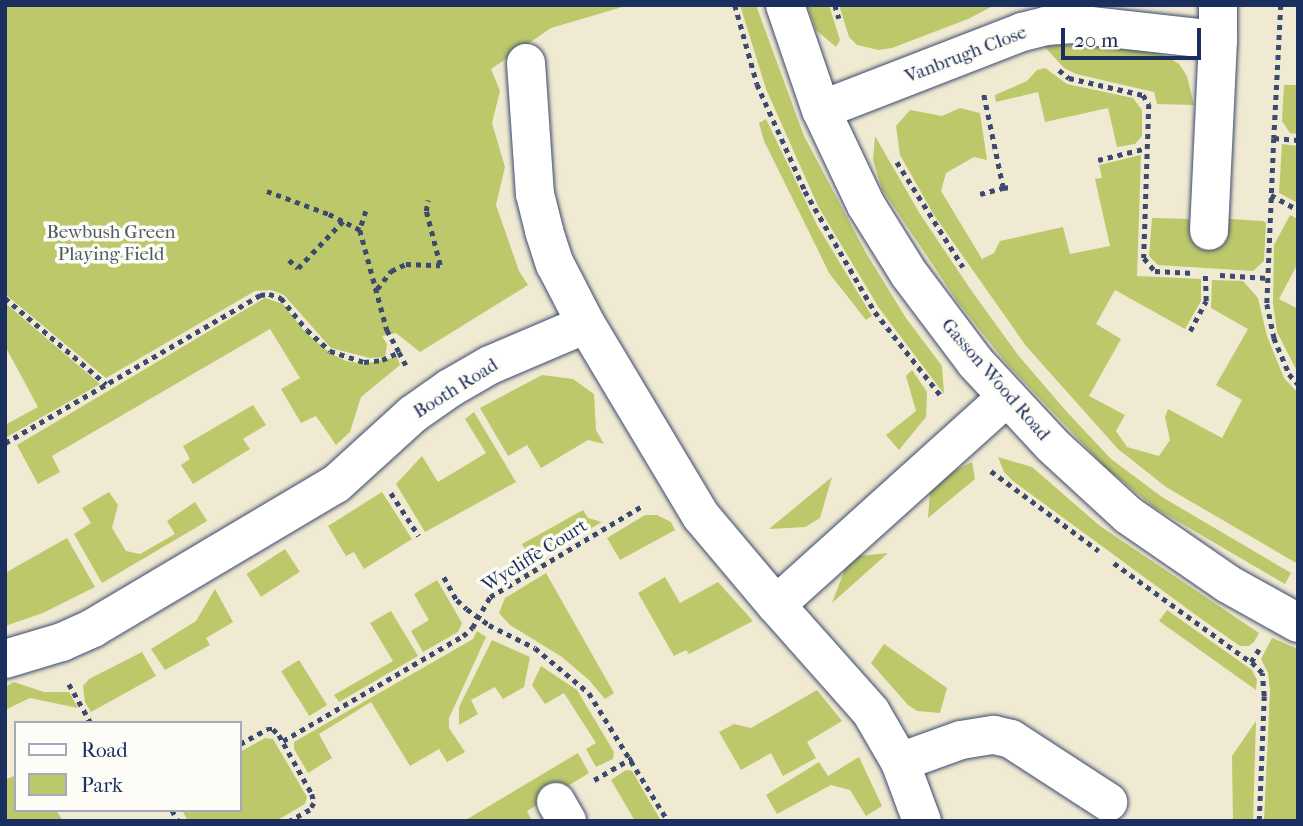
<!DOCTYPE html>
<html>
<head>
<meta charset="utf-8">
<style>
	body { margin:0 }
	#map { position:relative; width:1303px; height:826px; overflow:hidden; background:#f1ead2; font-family:"IM FELL French Canon",serif }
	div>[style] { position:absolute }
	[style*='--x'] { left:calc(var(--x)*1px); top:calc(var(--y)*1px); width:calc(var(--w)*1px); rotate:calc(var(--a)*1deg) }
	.green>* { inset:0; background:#bcc86a; transform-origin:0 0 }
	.path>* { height:4.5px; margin-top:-2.25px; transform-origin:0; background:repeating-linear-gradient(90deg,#3b4b6f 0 5px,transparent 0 10px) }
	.roads { filter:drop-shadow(0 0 2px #3b4b6f) drop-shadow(0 0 2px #3b4b6f) }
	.minor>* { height:38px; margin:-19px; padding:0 19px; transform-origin:19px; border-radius:19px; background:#fff }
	span { translate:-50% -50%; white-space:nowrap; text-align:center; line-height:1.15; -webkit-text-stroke:7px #fdfcf7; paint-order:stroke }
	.street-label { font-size:19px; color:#1b2f5e }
	.park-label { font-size:19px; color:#4b5d62 }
	.frame { position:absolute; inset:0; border:7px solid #1b2f5e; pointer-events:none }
	.legend { position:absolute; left:14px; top:721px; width:228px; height:91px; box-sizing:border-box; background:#fdfcf7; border:2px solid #a3aaba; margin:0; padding:9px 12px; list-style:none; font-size:21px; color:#1b2f5e }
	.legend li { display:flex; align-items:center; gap:14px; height:35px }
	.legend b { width:35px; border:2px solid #a3aaba }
	.scale { position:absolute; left:1061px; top:28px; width:140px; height:32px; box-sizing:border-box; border:4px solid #1b2f5e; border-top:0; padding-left:9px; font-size:21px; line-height:24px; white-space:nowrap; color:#1b2f5e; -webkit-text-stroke:5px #fdfcf7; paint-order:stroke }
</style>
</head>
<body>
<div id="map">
	<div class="green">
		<i style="clip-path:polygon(5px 5px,629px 5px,551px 28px,491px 69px,500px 91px,492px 123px,505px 167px,496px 205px,519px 271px,528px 285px,420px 352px,396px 333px,382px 336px,387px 344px,385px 357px,370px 358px,331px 348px,284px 295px,271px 290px,255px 291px,106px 378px,5px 294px)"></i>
		<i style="clip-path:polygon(740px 5px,756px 5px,804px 136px,866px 253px,906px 318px,942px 366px,944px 394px,879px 308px,818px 206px,766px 89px)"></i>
		<i style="clip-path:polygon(807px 5px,829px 5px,840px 40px,836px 47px,816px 30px)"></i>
		<i style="clip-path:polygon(839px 5px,995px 5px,968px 19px,892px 48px,879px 50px,857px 45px,849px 37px)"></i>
		<i style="clip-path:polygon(1086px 44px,1153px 51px,1166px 56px,1179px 64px,1187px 76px,1194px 105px,1157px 104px,1154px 92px,1076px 74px,1064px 68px,1044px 46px)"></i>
		<i style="clip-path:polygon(1045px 68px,1067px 84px,1133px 98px,1142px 110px,1142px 136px,1135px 144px,1117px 147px,1108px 108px,1045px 122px,1038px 92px,996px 102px,995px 95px,1027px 81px,1037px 70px)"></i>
		<i style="clip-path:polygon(1284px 85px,1298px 85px,1298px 134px,1290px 133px,1282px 121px)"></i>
		<i style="clip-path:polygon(960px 108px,980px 113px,987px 160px,974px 157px,946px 173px,941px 191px,982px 259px,994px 253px,1000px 241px,1063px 227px,1070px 254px,1110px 246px,1095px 179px,1102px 178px,1099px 165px,1141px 155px,1137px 276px,1201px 279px,1201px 301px,1185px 329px,1115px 290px,1096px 324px,1121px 339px,1089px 396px,1125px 415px,1116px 431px,1127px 447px,1159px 456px,1170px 440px,1165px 417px,1168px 409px,1222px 438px,1242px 400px,1216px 385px,1248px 329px,1211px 308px,1212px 280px,1243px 281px,1258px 298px,1267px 336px,1284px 378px,1298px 393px,1298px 564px,1166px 487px,1118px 449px,1026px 346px,934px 215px,900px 155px,896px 126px,910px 110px,942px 116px)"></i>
		<i style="clip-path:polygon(766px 119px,817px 225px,872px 316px,866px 320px,829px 273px,816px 246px,764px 141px,759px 123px)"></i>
		<i style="clip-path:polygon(875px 136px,920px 214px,971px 290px,1018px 355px,1066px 411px,1111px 459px,1162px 497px,1291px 573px,1285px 584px,1155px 508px,1105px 467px,1006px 363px,957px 301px,882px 189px,873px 160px)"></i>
		<i style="clip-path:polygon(1282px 144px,1298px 146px,1298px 203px,1279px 193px)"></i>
		<i style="clip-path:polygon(1290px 215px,1298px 219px,1298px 263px,1279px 299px,1298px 309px,1298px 373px,1277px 332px,1273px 303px,1274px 245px)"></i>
		<i style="clip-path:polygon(1152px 218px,1189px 219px,1190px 235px,1227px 237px,1229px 219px,1263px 221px,1266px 223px,1264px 261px,1253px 271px,1158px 265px,1149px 256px)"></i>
		<i style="clip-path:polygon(265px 298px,283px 304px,305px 332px,330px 353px,346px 361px,364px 364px,397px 357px,400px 365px,361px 397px,350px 432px,336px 445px,316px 416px,301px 423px,281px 389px,300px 378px,270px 329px,52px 456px,60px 472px,38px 484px,17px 445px)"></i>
		<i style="clip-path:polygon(5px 303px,100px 384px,5px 438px,5px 425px,38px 407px,5px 346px)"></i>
		<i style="clip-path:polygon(912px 370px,927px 392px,926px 417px,899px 450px,886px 435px,916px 411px,906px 376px)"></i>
		<i style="clip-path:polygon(542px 375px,573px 379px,594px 394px,596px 430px,604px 444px,588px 440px,541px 468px,527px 445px,508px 456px,480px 408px)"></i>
		<i style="clip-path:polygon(253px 405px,266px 425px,243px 439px,250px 449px,193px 484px,181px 465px,190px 459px,183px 446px)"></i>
		<i style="clip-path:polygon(474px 412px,516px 482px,425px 532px,396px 484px,422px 456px,438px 482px,486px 453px,465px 419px)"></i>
		<i style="clip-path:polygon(998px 457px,1032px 467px,1100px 526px,1259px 633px,1254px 642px,1249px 646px,1240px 646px,1200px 618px,1013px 481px,1004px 472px)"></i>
		<i style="clip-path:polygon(972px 462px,975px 479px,928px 518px,930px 492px,954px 471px)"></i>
		<i style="clip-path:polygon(832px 477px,820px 518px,805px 527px,769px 529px)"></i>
		<i style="clip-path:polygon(109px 492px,118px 505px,112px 528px,126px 551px,140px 554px,175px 534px,167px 521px,195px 502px,207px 521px,102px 583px,74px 534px,91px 523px,82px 508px)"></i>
		<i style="clip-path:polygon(382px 492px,412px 539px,364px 569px,354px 552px,346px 556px,328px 526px)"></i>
		<i style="clip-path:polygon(583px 510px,588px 518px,602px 522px,514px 573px,507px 563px,526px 551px,522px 544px)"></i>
		<i style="clip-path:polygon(645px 515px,657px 515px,671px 522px,675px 530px,620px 560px,607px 538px)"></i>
		<i style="clip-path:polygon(67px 538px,95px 587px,43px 613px,5px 626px,5px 573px)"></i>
		<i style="left:285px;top:549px;width:27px;height:46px;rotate:57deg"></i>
		<i style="clip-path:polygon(888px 553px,832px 603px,845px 569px,858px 556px)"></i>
		<i style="clip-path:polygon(546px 573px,614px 693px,605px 699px,589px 680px,562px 657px,510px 625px,499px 613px,505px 598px)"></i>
		<i style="clip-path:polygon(665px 577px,680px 603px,718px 582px,753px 621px,689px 654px,686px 650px,674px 656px,638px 593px)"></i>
		<i style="clip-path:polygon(437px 580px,462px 623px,458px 632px,423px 652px,411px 631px,429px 620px,414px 594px)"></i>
		<i style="clip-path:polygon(215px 589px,233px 622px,206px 638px,210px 645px,165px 670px,151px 649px,196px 621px)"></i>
		<i style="clip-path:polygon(1167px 610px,1252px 670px,1257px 680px,1256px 690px,1159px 621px)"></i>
		<i style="clip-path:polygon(391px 611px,418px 656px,339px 702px,334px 695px,393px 661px,370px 623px)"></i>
		<i style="clip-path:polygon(477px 631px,486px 637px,449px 718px,449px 728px,465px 752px,447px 762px,439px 749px,410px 766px,371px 702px,319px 734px,332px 758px,308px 773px,294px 749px,294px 742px,473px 639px)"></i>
		<i style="clip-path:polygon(1272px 638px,1298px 649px,1298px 821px,1264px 821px,1270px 690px,1268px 673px,1261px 659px)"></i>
		<i style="clip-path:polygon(492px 640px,530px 657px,524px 687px,503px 699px,495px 687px,471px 700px,478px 714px,459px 725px,459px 707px)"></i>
		<i style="clip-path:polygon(884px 644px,947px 688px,940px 713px,917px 711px,908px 705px,871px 663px)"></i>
		<i style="clip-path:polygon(142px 652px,156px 676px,91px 712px,85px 702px,83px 686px,89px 679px)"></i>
		<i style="left:299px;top:660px;width:53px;height:21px;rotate:58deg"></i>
		<i style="clip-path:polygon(541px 666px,577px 690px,614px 752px,613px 759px,596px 767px,586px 749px,596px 743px,564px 693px,545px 704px,532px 685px)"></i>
		<i style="clip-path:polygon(14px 682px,44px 692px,69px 692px,78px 708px,30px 698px,5px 710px,5px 687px)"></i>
		<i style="clip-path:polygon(817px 690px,842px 721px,807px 742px,816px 758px,783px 776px,771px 753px,741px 770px,719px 732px,734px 724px,751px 728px)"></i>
		<i style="clip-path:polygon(1256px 721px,1253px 821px,1233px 821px,1232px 756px)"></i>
		<i style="clip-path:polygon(265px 738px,273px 739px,307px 797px,305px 804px,276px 821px,188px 821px,182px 810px,240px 810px,240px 752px)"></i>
		<i style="clip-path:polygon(578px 753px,589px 773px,527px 811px,532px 821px,464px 821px)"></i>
		<i style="clip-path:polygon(859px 757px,882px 806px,866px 816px,850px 790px,831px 785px,777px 814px,766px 795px,819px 762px,828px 776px)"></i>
		<i style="clip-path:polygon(626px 770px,632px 771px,661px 821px,635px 821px,611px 780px)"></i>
		<i style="clip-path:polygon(16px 775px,16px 810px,56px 810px,63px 821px,5px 821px,5px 776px,7px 779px)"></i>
	</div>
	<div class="path">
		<i style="--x:735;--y:5;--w:82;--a:74.4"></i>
		<i style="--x:757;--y:84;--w:117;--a:65.8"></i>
		<i style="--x:805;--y:191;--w:140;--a:60"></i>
		<i style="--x:875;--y:312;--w:108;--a:51.8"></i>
		<i style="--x:835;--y:5;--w:14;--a:73"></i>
		<i style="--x:1281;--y:5;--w:133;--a:93"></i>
		<i style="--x:1274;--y:138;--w:24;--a:5"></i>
		<i style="--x:1059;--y:70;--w:13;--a:39"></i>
		<i style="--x:1069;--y:78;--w:76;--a:12.9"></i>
		<i style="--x:1143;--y:95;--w:11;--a:56"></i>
		<i style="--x:1149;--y:104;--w:154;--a:91.9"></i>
		<i style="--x:1144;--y:258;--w:17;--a:50"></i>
		<i style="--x:1155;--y:271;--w:39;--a:3"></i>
		<i style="--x:1274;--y:138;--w:166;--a:92.4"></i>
		<i style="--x:1267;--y:304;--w:35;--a:78"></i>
		<i style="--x:1274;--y:338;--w:39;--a:67"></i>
		<i style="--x:1289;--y:374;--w:13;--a:48"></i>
		<i style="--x:1098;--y:160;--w:50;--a:-13.8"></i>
		<i style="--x:897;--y:162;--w:124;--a:57.8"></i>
		<i style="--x:1003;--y:188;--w:7;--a:-8"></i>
		<i style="--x:267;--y:191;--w:66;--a:20.4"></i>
		<i style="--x:329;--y:214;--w:35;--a:27"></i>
		<i style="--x:980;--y:194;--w:24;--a:-15"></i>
		<i style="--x:1003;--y:188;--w:98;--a:-101.8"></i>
		<i style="--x:1271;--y:195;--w:31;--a:29"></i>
		<i style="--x:366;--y:211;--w:20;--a:108"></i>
		<i style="--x:360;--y:230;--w:104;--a:74.9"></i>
		<i style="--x:387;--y:330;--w:25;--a:61"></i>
		<i style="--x:289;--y:260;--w:12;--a:42"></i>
		<i style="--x:298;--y:268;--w:65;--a:-46.2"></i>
		<i style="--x:1220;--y:275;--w:48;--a:3.6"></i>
		<i style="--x:377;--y:289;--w:23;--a:-52"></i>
		<i style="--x:391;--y:271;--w:17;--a:-25"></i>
		<i style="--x:406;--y:264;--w:34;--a:2"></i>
		<i style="--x:440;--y:265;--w:56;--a:-104.5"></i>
		<i style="--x:426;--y:211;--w:11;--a:-80"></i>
		<i style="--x:5;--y:298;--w:133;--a:40.4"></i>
		<i style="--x:1190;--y:331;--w:34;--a:-62"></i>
		<i style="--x:1206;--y:301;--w:27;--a:-92"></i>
		<i style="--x:5;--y:443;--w:295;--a:-30.1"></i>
		<i style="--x:260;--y:295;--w:9;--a:-6"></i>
		<i style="--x:269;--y:294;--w:13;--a:18"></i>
		<i style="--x:281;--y:298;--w:41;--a:50.9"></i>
		<i style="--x:307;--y:330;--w:31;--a:42"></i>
		<i style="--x:330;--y:351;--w:36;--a:18"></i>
		<i style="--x:364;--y:362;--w:18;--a:-6"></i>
		<i style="--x:382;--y:360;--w:19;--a:-25"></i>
		<i style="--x:399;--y:352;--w:15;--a:62"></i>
		<i style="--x:991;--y:471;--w:134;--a:36.5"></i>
		<i style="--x:391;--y:493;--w:51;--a:56.9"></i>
		<i style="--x:1114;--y:563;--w:169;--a:35.9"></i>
		<i style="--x:444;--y:577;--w:26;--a:61"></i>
		<i style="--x:457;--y:600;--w:13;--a:42"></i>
		<i style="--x:467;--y:609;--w:27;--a:36"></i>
		<i style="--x:489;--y:625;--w:51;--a:26.6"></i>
		<i style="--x:535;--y:648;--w:70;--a:39.8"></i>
		<i style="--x:589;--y:693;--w:150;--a:58.3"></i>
		<i style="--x:69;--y:684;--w:45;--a:60.6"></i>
		<i style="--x:283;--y:741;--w:208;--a:-30.3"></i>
		<i style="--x:463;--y:636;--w:12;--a:-42"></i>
		<i style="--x:472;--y:628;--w:36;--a:-60"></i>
		<i style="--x:490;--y:597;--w:179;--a:-30.9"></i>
		<i style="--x:240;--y:744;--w:31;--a:-29"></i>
		<i style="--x:267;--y:729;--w:6;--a:0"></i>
		<i style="--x:273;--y:729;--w:8;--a:45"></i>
		<i style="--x:279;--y:735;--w:68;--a:60.8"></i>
		<i style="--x:312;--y:794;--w:9;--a:77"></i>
		<i style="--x:314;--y:803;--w:8;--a:120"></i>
		<i style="--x:310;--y:810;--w:23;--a:151"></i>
		<i style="--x:594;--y:780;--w:44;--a:-30.1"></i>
		<i style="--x:172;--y:810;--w:13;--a:61"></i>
		<i style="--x:1259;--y:821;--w:125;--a:-87.7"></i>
		<i style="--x:1264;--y:696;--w:23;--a:-95"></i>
		<i style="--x:1262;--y:673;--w:16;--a:-135"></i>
		<i style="--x:1251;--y:662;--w:15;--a:-58"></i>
	</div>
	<div class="roads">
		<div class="minor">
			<i style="--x:785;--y:5;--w:111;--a:71.1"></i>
			<i style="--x:821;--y:110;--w:105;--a:64.7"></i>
			<i style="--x:866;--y:205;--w:81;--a:58.1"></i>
			<i style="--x:909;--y:274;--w:110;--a:53.1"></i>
			<i style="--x:975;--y:362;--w:113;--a:47.1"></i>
			<i style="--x:1052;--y:445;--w:103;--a:42.6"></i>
			<i style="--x:1128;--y:515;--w:121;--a:34.6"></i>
			<i style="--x:1228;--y:584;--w:80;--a:29.1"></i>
			<i style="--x:1218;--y:40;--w:35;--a:-90"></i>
			<i style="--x:526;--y:63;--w:131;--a:86.1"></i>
			<i style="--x:535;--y:194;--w:38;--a:76"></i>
			<i style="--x:544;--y:231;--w:35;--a:72"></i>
			<i style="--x:555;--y:264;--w:68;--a:62.7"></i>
			<i style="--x:821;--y:110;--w:216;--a:-21.2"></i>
			<i style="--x:1022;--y:32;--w:25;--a:-14"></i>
			<i style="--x:1046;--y:26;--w:27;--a:-4"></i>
			<i style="--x:1073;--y:24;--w:146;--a:6.3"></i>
			<i style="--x:1218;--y:40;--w:191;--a:92.7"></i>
			<i style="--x:776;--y:605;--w:143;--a:48.4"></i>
			<i style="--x:871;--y:712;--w:58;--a:59.9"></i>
			<i style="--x:900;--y:762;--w:63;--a:69.6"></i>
			<i style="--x:5;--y:659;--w:59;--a:-16.6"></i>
			<i style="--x:62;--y:642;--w:34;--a:-24"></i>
			<i style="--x:93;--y:628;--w:282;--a:-30.7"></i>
			<i style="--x:336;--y:484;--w:104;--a:-42.3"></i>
			<i style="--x:413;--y:414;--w:45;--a:-35.1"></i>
			<i style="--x:450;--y:388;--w:46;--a:-29.9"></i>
			<i style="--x:490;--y:365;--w:104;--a:-23.1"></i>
			<i style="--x:586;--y:324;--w:224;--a:59.1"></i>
			<i style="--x:701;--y:516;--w:116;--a:49.9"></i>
			<i style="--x:776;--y:605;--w:309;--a:-42"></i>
			<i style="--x:900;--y:762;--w:65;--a:-19.8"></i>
			<i style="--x:961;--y:740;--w:33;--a:-9"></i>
			<i style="--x:994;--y:735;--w:17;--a:13"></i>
			<i style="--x:1011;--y:739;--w:116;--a:33"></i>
			<i style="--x:556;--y:802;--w:22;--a:60"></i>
		</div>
	</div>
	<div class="street-label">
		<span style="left:966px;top:55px;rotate:-21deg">Vanbrugh Close</span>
		<span style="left:995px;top:380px;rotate:49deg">Gasson Wood Road</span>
		<span style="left:456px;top:389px;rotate:-32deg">Booth Road</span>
		<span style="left:535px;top:556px;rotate:-32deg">Wycliffe Court</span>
	</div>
	<div class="park-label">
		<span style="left:111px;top:244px">Bewbush Green<br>Playing Field</span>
	</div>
	<div class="frame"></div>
	<ul class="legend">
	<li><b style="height:9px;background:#fff"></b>Road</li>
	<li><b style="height:19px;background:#bcc86a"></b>Park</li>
	</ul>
	<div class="scale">20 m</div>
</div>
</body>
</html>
